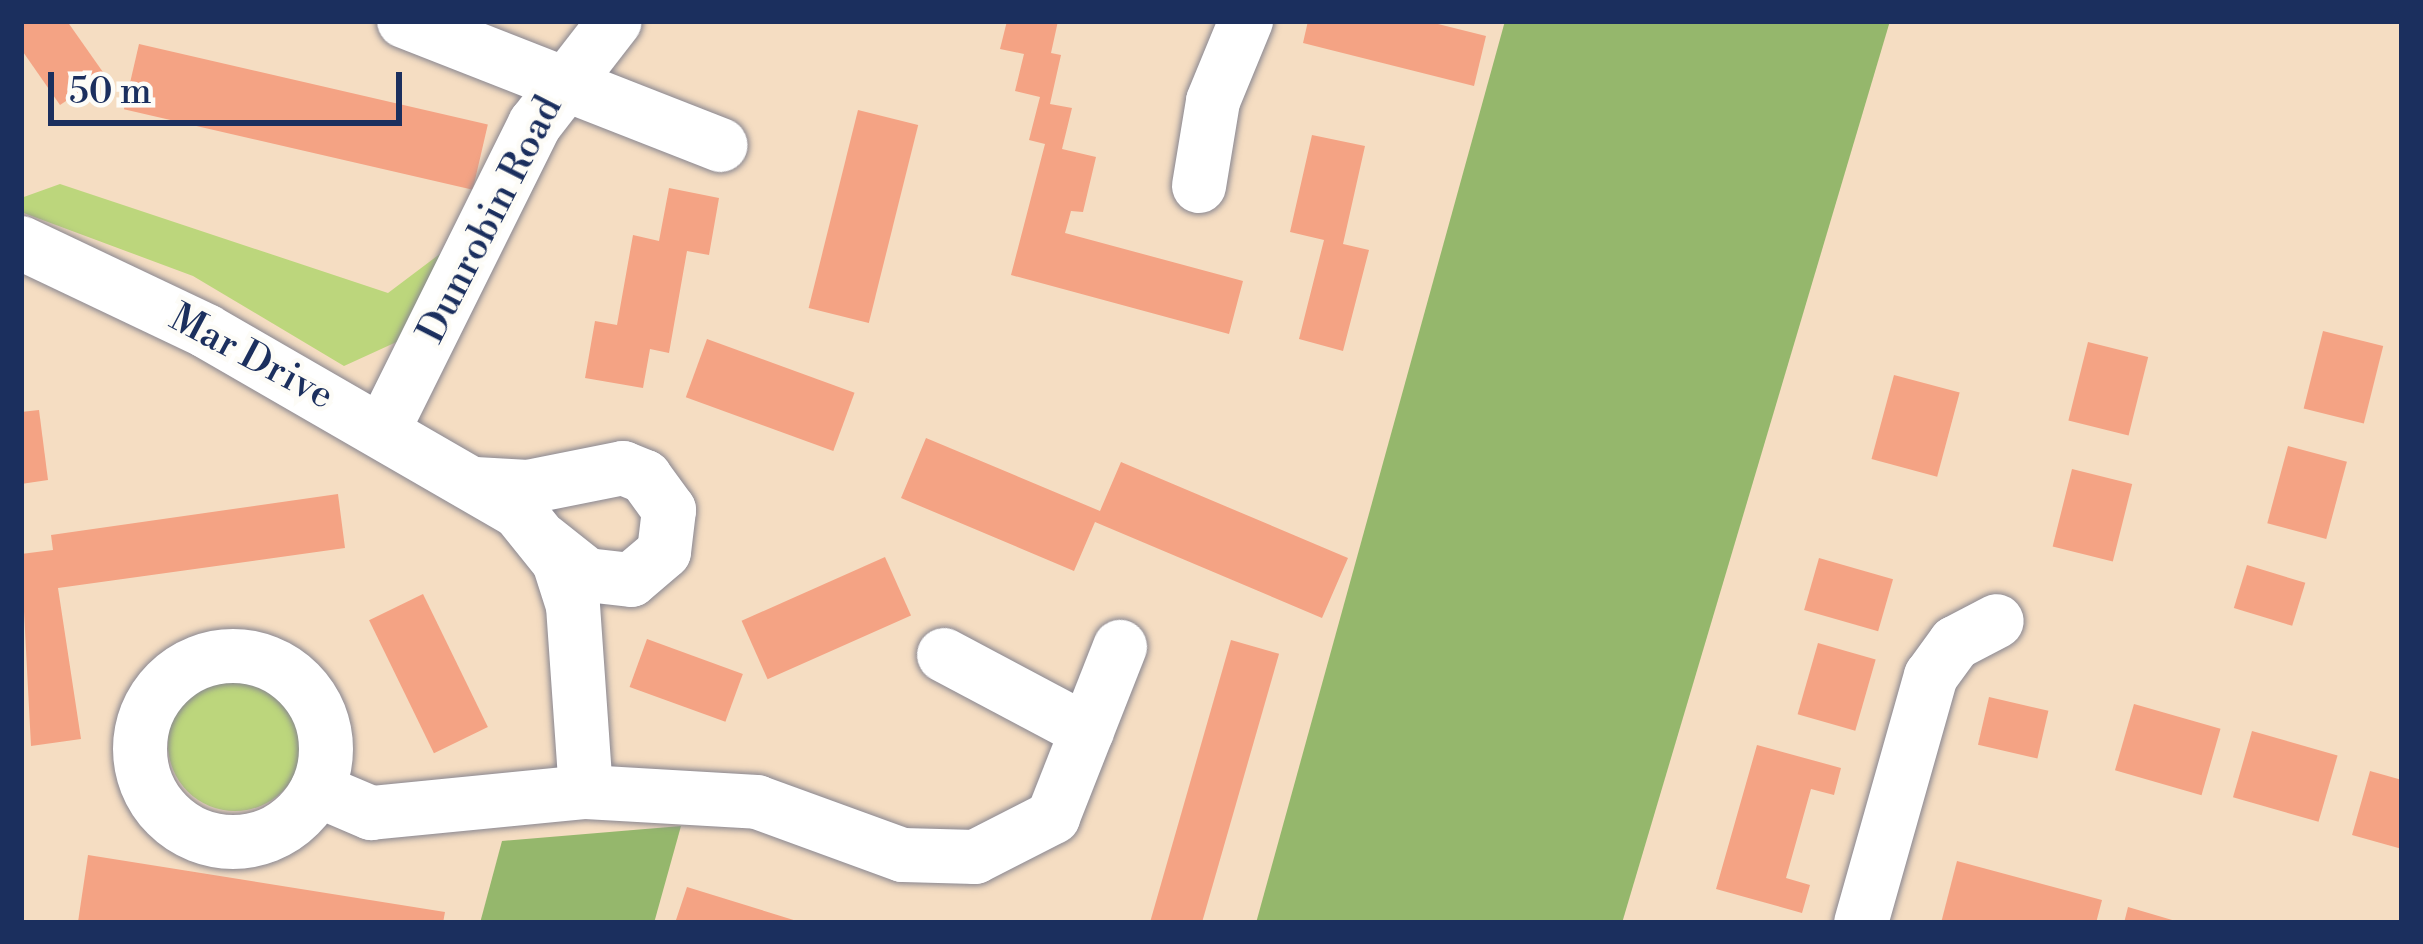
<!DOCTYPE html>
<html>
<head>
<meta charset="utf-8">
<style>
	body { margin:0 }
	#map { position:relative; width:2423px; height:944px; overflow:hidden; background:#f5ddc2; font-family:"Libre Bodoni",serif }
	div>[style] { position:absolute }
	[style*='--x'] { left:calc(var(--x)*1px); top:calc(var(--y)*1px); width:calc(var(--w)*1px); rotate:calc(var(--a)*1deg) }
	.green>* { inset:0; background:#bcd67c }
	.round { border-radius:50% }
	.forest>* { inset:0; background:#95b76c }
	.building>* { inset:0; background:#f4a384; transform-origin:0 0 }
	.roads { filter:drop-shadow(0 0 3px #888690) drop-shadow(0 0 3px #888690) }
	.street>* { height:54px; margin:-27px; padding:0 27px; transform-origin:27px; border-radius:27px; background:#fff }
	.street>.ring { margin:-27px; padding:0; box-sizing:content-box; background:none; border:54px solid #fff; border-radius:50% }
	span { translate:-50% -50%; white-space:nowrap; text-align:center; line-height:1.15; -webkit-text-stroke:9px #fdfcf7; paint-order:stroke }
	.street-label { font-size:39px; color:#1b2f5e }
	.frame { position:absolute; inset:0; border:24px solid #1b2f5e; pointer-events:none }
	.scale { position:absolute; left:48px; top:72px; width:354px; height:54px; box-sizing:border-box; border:6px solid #1b2f5e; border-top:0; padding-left:15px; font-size:36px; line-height:42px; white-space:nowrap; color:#1b2f5e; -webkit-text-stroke:9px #fdfcf7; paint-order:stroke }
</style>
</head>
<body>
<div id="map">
	<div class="green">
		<i style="clip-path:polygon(60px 184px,388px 293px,461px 238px,414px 334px,344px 366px,193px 276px,21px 212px,21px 198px)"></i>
		<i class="round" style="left:168px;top:677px;width:134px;height:134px"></i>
	</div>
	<div class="forest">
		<i style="clip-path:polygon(1505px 21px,1890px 21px,1622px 923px,1256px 923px)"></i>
		<i style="clip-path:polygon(681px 826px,654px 923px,480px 923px,502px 841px)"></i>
	</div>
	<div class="building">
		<i style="clip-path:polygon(21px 21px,67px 21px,105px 75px,60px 105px,21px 49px)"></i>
		<i style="clip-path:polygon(1007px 21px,1058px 21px,1051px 53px,1061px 55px,1050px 104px,1072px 108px,1062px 149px,1096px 157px,1083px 212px,1071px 211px,1065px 233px,1243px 281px,1229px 334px,1011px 275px,1045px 144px,1029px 140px,1040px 97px,1015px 91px,1024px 54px,1000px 49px)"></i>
		<i style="clip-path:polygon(1308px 21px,1426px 21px,1486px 36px,1474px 86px,1303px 43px)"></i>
		<i style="left:139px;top:44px;width:358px;height:67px;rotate:13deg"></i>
		<i style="left:858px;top:110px;width:62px;height:204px;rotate:14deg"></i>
		<i style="clip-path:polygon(1312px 135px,1365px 146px,1343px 244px,1369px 250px,1343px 351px,1299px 339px,1324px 240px,1290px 232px)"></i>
		<i style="clip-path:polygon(669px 188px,719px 198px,709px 255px,687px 251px,669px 353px,650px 349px,643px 388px,585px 378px,595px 321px,617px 325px,633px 235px,659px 241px)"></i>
		<i style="left:2323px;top:331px;width:62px;height:80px;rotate:14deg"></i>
		<i style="left:707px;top:339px;width:157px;height:62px;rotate:20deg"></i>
		<i style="left:2088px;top:342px;width:62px;height:81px;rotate:14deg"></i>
		<i style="left:1894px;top:375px;width:68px;height:87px;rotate:15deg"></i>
		<i style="clip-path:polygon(39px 410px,48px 480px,21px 484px,21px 412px)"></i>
		<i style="clip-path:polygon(926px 438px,1100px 511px,1121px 462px,1348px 558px,1322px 618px,1095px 522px,1074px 571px,901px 498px)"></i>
		<i style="left:2288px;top:446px;width:61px;height:80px;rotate:15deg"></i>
		<i style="left:2072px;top:469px;width:62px;height:80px;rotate:14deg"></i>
		<i style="clip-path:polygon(338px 494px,345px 548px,58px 588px,81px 739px,31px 746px,21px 554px,53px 550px,51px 535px)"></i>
		<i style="left:885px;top:557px;width:64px;height:157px;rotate:66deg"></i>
		<i style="left:1819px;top:558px;width:77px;height:54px;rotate:16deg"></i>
		<i style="left:2247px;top:565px;width:61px;height:45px;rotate:17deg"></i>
		<i style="left:423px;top:594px;width:148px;height:60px;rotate:64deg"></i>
		<i style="left:647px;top:639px;width:102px;height:51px;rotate:20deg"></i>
		<i style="left:1231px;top:640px;width:50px;height:295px;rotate:16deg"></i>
		<i style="left:1818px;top:643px;width:60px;height:74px;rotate:16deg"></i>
		<i style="left:1989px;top:697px;width:61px;height:49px;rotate:13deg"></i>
		<i style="left:2134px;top:704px;width:90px;height:69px;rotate:16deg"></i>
		<i style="left:2252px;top:731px;width:89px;height:69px;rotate:16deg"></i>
		<i style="clip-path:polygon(1757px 745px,1841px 768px,1834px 795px,1811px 789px,1786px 878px,1810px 885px,1802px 913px,1716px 889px)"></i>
		<i style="clip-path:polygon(2370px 771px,2402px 780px,2402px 849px,2352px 835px)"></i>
		<i style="clip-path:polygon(88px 855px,445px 912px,443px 923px,78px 922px)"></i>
		<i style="clip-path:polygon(1957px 861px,2102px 900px,2096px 923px,1941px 923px)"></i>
		<i style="clip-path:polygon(687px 887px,800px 922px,799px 923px,675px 923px)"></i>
		<i style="clip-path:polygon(2128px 907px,2179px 922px,2179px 923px,2124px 923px)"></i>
	</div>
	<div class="roads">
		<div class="street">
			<i style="--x:404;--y:21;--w:340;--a:21.4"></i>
			<i style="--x:1199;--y:186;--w:86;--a:-80.6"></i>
			<i style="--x:1213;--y:101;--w:87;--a:-67.6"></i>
			<i style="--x:21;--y:243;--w:205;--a:25.4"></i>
			<i style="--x:206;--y:331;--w:362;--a:30"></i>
			<i style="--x:519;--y:512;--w:64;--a:51.3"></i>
			<i style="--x:559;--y:562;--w:46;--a:72.3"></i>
			<i style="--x:573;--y:606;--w:186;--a:86"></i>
			<i style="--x:383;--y:430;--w:342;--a:-63.6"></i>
			<i style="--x:535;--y:124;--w:130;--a:-52.2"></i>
			<i style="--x:475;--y:484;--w:53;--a:3.2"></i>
			<i style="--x:528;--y:487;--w:97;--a:-11.3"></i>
			<i style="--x:623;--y:468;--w:24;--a:22"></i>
			<i style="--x:645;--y:477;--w:41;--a:54"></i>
			<i style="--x:669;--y:510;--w:42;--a:96.8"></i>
			<i style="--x:664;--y:552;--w:43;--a:139.7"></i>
			<i style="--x:631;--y:580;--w:44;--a:-173.5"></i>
			<i style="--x:587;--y:575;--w:56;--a:-141.5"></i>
			<i style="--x:944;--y:655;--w:162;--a:28"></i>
			<i class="ring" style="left:140px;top:656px;width:132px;height:132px"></i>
			<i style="--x:317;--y:790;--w:59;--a:23.1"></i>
			<i style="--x:371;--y:813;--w:216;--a:-5.6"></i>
			<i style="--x:586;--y:792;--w:171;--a:3.3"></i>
			<i style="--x:757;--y:802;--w:155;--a:20"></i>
			<i style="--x:903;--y:855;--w:72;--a:1.6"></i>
			<i style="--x:975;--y:857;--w:88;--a:-27.1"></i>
			<i style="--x:1053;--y:817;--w:183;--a:-68.5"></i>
			<i style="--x:1861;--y:923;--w:257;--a:-74.2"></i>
			<i style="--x:1931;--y:676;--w:41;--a:-54"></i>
			<i style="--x:1955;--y:643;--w:47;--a:-27.6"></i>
		</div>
	</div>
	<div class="street-label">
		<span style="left:491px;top:220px;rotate:-63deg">Dunrobin Road</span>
		<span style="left:251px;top:358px;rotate:28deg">Mar Drive</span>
	</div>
	<div class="frame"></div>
	<div class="scale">50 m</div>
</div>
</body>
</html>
